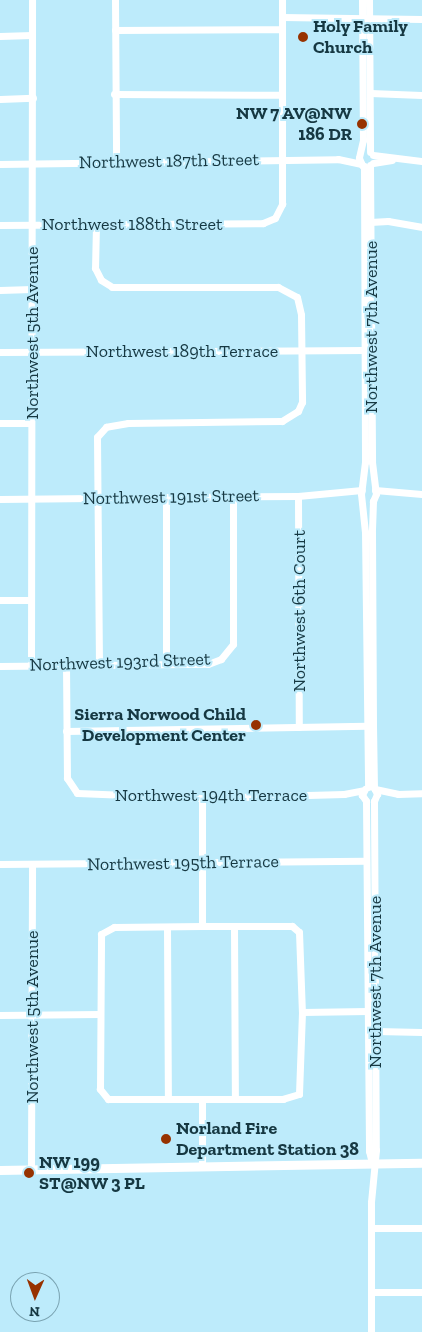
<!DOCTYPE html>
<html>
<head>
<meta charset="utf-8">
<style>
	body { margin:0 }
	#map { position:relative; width:422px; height:1332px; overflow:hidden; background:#bdebfb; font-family:"Zilla Slab",serif }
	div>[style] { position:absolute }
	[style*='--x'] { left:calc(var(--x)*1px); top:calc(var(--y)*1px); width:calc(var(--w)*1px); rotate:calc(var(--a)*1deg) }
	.minor>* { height:7px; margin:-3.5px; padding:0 3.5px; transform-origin:3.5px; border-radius:3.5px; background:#fff }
	.major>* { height:9px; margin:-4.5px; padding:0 4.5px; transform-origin:4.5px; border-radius:4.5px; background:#fff }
	.dots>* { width:14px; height:14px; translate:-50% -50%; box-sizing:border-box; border:2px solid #bdebfb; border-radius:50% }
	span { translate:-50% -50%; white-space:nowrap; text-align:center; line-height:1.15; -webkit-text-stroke:4px #bdebfb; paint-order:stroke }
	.poi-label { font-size:18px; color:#163842; font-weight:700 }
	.left { translate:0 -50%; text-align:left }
	.right { translate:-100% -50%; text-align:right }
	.street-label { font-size:18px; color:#163842 }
	.north { position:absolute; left:10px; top:1272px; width:50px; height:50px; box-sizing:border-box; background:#bdebfb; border:1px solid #7aa3b1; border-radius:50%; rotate:182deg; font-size:14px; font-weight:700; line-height:20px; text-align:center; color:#163842 }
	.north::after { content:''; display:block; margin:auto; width:18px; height:22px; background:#973200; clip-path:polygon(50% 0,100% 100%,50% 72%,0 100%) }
</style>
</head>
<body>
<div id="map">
	<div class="minor">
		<i style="--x:115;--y:0;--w:162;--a:89.6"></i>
		<i style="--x:362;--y:0;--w:140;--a:89.6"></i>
		<i style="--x:363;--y:140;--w:18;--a:103"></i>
		<i style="--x:359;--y:158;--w:8;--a:67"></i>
		<i style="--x:369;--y:0;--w:152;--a:89.6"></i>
		<i style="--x:282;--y:17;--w:140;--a:0.8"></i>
		<i style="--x:115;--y:30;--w:167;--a:-0.3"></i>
		<i style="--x:0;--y:36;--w:32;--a:-2"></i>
		<i style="--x:370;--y:93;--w:52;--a:2.2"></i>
		<i style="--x:114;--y:94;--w:167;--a:0.3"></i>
		<i style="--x:0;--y:99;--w:33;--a:-2"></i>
		<i style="--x:373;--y:155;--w:49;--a:7"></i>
		<i style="--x:373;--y:163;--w:19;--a:-9"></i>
		<i style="--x:0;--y:164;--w:338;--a:-0.8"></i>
		<i style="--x:338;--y:159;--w:24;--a:12"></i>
		<i style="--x:370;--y:165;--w:297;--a:89.6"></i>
		<i style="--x:372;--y:462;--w:32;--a:83"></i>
		<i style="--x:376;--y:494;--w:8;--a:113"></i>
		<i style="--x:373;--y:501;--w:32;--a:92"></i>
		<i style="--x:372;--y:533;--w:192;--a:89.7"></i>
		<i style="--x:373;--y:725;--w:63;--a:89.1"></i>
		<i style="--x:374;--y:788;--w:7;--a:63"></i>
		<i style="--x:377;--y:794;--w:8;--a:113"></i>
		<i style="--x:374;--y:801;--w:349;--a:89.7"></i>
		<i style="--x:376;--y:1150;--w:52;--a:95.5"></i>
		<i style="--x:371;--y:1202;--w:130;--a:90"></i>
		<i style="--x:364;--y:166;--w:296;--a:89.8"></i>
		<i style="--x:365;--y:462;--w:32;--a:97"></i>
		<i style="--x:361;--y:494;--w:38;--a:84"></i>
		<i style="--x:365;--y:532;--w:255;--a:89.3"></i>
		<i style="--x:370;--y:222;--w:18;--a:-3"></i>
		<i style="--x:388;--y:221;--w:35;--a:10"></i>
		<i style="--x:0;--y:225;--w:263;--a:-0.4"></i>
		<i style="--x:263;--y:223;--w:13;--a:-23"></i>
		<i style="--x:275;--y:218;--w:16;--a:-63"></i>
		<i style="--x:282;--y:204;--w:204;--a:-90"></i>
		<i style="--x:96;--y:225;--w:43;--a:91.3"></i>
		<i style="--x:95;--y:268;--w:13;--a:63"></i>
		<i style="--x:101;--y:280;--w:13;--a:32"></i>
		<i style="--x:112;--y:287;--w:166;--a:0"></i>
		<i style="--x:278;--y:287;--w:21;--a:28"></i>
		<i style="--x:297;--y:297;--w:18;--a:77"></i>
		<i style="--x:301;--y:315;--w:87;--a:89.3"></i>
		<i style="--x:302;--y:402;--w:10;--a:114"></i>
		<i style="--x:298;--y:411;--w:19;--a:148"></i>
		<i style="--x:282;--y:421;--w:154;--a:179.3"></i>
		<i style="--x:128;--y:423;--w:22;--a:170"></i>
		<i style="--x:106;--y:427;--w:13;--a:132"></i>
		<i style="--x:97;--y:437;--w:228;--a:89.5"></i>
		<i style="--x:0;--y:290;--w:32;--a:-2"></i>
		<i style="--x:0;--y:352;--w:364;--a:-0.3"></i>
		<i style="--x:0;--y:423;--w:31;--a:0"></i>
		<i style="--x:375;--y:490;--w:47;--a:4.9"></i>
		<i style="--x:298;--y:496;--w:231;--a:89.8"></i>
		<i style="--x:166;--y:497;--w:167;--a:90"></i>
		<i style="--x:0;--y:499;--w:298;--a:-0.6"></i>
		<i style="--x:298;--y:496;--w:64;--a:-5.4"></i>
		<i style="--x:0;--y:600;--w:31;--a:0"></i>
		<i style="--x:31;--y:665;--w:665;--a:-89.91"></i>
		<i style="--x:66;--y:665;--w:113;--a:89.5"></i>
		<i style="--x:67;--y:778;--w:18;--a:56"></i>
		<i style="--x:77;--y:793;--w:125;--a:2.3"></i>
		<i style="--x:202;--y:798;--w:142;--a:-1.6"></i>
		<i style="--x:344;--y:794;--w:20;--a:-11"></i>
		<i style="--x:0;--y:666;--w:208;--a:-0.6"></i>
		<i style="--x:208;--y:664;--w:14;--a:-21"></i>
		<i style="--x:221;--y:659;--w:19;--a:-51"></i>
		<i style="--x:233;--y:644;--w:147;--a:-90"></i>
		<i style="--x:66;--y:731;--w:300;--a:-1"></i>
		<i style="--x:365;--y:789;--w:7;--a:117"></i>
		<i style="--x:362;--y:795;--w:7;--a:56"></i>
		<i style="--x:366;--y:801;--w:350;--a:89.5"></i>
		<i style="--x:369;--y:1151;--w:12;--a:76"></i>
		<i style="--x:375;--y:789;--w:24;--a:12"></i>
		<i style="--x:398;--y:794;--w:24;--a:-2"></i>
		<i style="--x:202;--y:798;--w:128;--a:90"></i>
		<i style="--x:0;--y:864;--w:366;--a:-0.5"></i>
		<i style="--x:202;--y:926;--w:90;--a:0"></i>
		<i style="--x:292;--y:926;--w:9;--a:41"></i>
		<i style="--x:299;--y:932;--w:80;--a:87.9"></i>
		<i style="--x:302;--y:1012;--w:82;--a:92.1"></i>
		<i style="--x:299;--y:1094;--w:17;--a:163"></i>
		<i style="--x:283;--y:1099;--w:175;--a:180"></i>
		<i style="--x:108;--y:1099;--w:13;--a:-129"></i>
		<i style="--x:100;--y:1089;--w:155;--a:-89.6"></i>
		<i style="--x:101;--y:934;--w:15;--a:-28"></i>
		<i style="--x:114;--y:927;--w:88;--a:-0.7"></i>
		<i style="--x:167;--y:927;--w:172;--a:89.7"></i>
		<i style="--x:234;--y:927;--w:172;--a:89.7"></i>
		<i style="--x:302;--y:1012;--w:66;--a:-0.9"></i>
		<i style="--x:0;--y:1015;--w:100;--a:-0.6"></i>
		<i style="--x:376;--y:1031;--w:46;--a:1.2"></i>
		<i style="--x:202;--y:1165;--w:66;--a:-90"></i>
		<i style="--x:31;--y:1169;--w:304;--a:-89.8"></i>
		<i style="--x:373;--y:1228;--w:49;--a:0"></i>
		<i style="--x:372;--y:1292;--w:50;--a:0"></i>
	</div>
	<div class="major">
		<i style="--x:0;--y:1170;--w:422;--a:-1"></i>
	</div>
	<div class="dots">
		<i style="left:303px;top:37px;background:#973200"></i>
		<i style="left:362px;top:124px;background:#973200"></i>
		<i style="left:256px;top:725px;background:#973200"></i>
		<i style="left:166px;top:1139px;background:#973200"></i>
		<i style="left:29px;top:1173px;background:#973200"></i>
	</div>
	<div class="poi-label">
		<span class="left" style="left:313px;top:37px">Holy Family<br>Church</span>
		<span class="right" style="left:352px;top:124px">NW 7 AV@NW<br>186 DR</span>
		<span class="right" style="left:246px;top:725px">Sierra Norwood Child<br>Development Center</span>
		<span class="left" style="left:176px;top:1139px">Norland Fire<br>Department Station 38</span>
		<span class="left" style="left:39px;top:1173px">NW 199<br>ST@NW 3 PL</span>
	</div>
	<div class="street-label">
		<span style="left:169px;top:161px;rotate:-1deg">Northwest 187th Street</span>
		<span style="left:132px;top:224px">Northwest 188th Street</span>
		<span style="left:371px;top:327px;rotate:-90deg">Northwest 7th Avenue</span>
		<span style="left:32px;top:333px;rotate:-90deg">Northwest 5th Avenue</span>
		<span style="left:182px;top:351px">Northwest 189th Terrace</span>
		<span style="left:171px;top:497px;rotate:-1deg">Northwest 191st Street</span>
		<span style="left:299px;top:611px;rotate:-90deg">Northwest 6th Court</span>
		<span style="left:120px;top:662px;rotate:-2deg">Northwest 193rd Street</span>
		<span style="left:211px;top:795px">Northwest 194th Terrace</span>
		<span style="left:183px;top:863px;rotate:-1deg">Northwest 195th Terrace</span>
		<span style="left:375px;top:982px;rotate:-90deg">Northwest 7th Avenue</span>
		<span style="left:32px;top:1017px;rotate:-90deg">Northwest 5th Avenue</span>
	</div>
	<div class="north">N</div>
</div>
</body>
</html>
